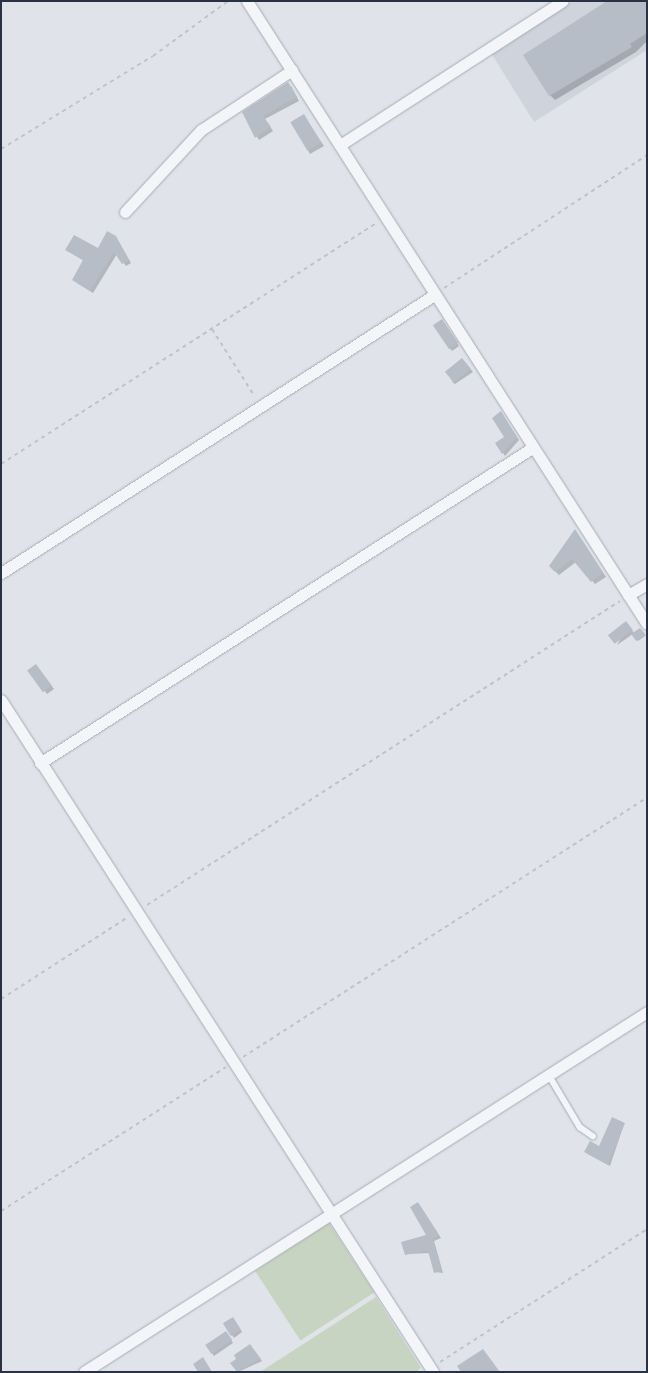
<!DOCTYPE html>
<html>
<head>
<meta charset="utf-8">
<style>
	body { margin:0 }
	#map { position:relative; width:648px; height:1373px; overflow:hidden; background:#e0e4ea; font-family:"IBM Plex Sans",sans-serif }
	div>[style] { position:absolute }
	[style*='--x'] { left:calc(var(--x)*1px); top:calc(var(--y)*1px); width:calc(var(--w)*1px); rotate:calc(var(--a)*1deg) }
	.built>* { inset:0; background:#ced3dc }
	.green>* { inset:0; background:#c6d4c1; transform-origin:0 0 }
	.shadow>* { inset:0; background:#0003 }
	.building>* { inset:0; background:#b7bdc7; transform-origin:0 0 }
	.path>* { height:2px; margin-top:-1px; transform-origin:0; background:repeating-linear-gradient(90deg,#bec2c9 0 4px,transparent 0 8px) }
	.roads { filter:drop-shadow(0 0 1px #a5abb4) drop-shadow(0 0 1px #a5abb4) }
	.service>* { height:5.5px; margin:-2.75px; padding:0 2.75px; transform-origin:2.75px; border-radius:2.75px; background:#f3f5f8 }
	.minor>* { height:11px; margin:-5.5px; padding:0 5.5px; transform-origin:5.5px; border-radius:5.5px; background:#f3f5f8 }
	span { translate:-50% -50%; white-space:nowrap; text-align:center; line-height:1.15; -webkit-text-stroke:4px #f0f3f7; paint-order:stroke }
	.frame { position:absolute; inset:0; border:2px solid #283242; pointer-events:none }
</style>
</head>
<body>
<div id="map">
	<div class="built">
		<i style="clip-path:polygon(573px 1px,647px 1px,647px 50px,534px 122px,491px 53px)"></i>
	</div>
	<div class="green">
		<i style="left:329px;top:1223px;width:83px;height:88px;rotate:57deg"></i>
		<i style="clip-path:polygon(376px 1297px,421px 1368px,416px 1372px,260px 1372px)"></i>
	</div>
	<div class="shadow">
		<i style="clip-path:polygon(647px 1px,647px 41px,636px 52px,555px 100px,550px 95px)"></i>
		<i style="clip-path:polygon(291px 86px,299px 101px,265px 119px,273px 131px,259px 140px,243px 113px)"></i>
		<i style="clip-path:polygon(304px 116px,324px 146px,310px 154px,292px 123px)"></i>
		<i style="clip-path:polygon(116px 237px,131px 263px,126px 266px,117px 254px,93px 293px,77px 283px,84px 261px,67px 250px,99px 250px)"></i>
		<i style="clip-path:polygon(444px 323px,459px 346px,452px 351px,435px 326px)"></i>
		<i style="clip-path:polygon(465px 362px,473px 372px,455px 384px,452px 382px)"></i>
		<i style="clip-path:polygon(501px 413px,519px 440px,505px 456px,497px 443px,506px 437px)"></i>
		<i style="clip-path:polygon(578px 534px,606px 577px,595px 584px,576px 562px,559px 575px,550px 566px)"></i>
		<i style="clip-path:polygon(628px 624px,634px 633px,640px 629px,645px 636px,638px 641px,633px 634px,617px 645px)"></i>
		<i style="clip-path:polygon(38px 668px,54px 689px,47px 694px,29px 670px)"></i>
		<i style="clip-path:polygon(624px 1124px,610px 1166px,588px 1154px,599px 1148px)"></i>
		<i style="clip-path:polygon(420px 1206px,441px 1238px,434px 1241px,443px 1273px,436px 1272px,430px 1253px,406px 1254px,427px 1236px)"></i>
		<i style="clip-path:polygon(235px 1321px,242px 1332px,234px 1338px,232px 1335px)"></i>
		<i style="clip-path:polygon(228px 1335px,233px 1343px,214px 1356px,207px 1346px)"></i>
		<i style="clip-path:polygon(252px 1348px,262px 1361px,238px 1372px,232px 1363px)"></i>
	</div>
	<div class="building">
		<i style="clip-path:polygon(607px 1px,647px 1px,647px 33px,630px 44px,632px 47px,549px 96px,523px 55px)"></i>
		<i style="clip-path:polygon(288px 82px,297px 97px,263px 116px,271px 127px,255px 138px,242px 112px)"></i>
		<i style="left:304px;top:114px;width:33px;height:16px;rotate:59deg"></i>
		<i style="clip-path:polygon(107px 231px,116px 236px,129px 260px,122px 264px,114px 252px,90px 291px,72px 280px,83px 260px,65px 250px,74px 235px,98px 248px)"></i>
		<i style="left:442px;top:319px;width:29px;height:11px;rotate:56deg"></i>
		<i style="left:462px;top:358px;width:14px;height:22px;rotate:51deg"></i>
		<i style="clip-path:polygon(501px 411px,517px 437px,502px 454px,495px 443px,504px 437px,492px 418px)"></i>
		<i style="clip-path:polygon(575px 529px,603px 573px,591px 582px,572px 559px,555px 572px,549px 566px)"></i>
		<i style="left:626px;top:621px;width:11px;height:23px;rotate:52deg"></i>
		<i style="clip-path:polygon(640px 628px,646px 635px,636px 641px,631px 634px)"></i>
		<i style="left:36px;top:664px;width:27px;height:11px;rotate:54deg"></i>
		<i style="clip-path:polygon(612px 1117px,625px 1123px,608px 1165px,584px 1152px,590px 1141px,599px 1146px)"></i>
		<i style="clip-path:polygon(418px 1202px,439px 1235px,433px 1239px,442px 1271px,434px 1273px,428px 1251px,405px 1255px,401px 1242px,426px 1235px,410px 1207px)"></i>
		<i style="left:233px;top:1317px;width:15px;height:12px;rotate:58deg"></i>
		<i style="left:226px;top:1331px;width:11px;height:25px;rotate:56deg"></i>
		<i style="clip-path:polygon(250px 1344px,261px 1359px,237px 1372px,230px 1363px,236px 1359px,234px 1355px)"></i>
		<i style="clip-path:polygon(483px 1349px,500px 1372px,461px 1372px,457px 1366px)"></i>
		<i style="clip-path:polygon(203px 1357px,212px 1372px,198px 1372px,193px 1364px)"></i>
	</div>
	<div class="path">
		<i style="--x:1;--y:149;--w:178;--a:-31.5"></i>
		<i style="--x:153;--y:56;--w:93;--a:-36.3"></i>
		<i style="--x:444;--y:288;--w:243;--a:-33.2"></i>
		<i style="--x:212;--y:329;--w:80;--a:57.7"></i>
		<i style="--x:1;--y:464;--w:447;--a:-32.7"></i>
		<i style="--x:147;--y:905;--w:562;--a:-32.73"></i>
		<i style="--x:1;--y:999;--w:151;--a:-32.8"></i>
		<i style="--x:243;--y:1057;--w:480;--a:-32.7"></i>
		<i style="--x:1;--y:1211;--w:267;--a:-32.6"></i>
		<i style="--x:440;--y:1362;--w:246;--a:-32.7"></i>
	</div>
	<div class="roads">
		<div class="service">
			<i style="--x:549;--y:1075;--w:61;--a:59.2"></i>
			<i style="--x:580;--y:1127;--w:16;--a:35"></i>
		</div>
		<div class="minor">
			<i style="--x:247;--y:1;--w:740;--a:57.3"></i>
			<i style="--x:340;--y:145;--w:265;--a:-32.9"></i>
			<i style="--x:125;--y:212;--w:112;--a:-47.2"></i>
			<i style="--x:201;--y:130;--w:109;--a:-33.4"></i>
			<i style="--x:1;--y:573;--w:515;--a:-32.7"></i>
			<i style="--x:628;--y:595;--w:22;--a:-30"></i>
			<i style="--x:1;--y:700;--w:799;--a:57.26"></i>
			<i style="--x:40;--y:763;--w:584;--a:-32.63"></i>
			<i style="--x:84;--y:1372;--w:668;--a:-32.6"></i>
		</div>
	</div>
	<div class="frame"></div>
</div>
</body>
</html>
